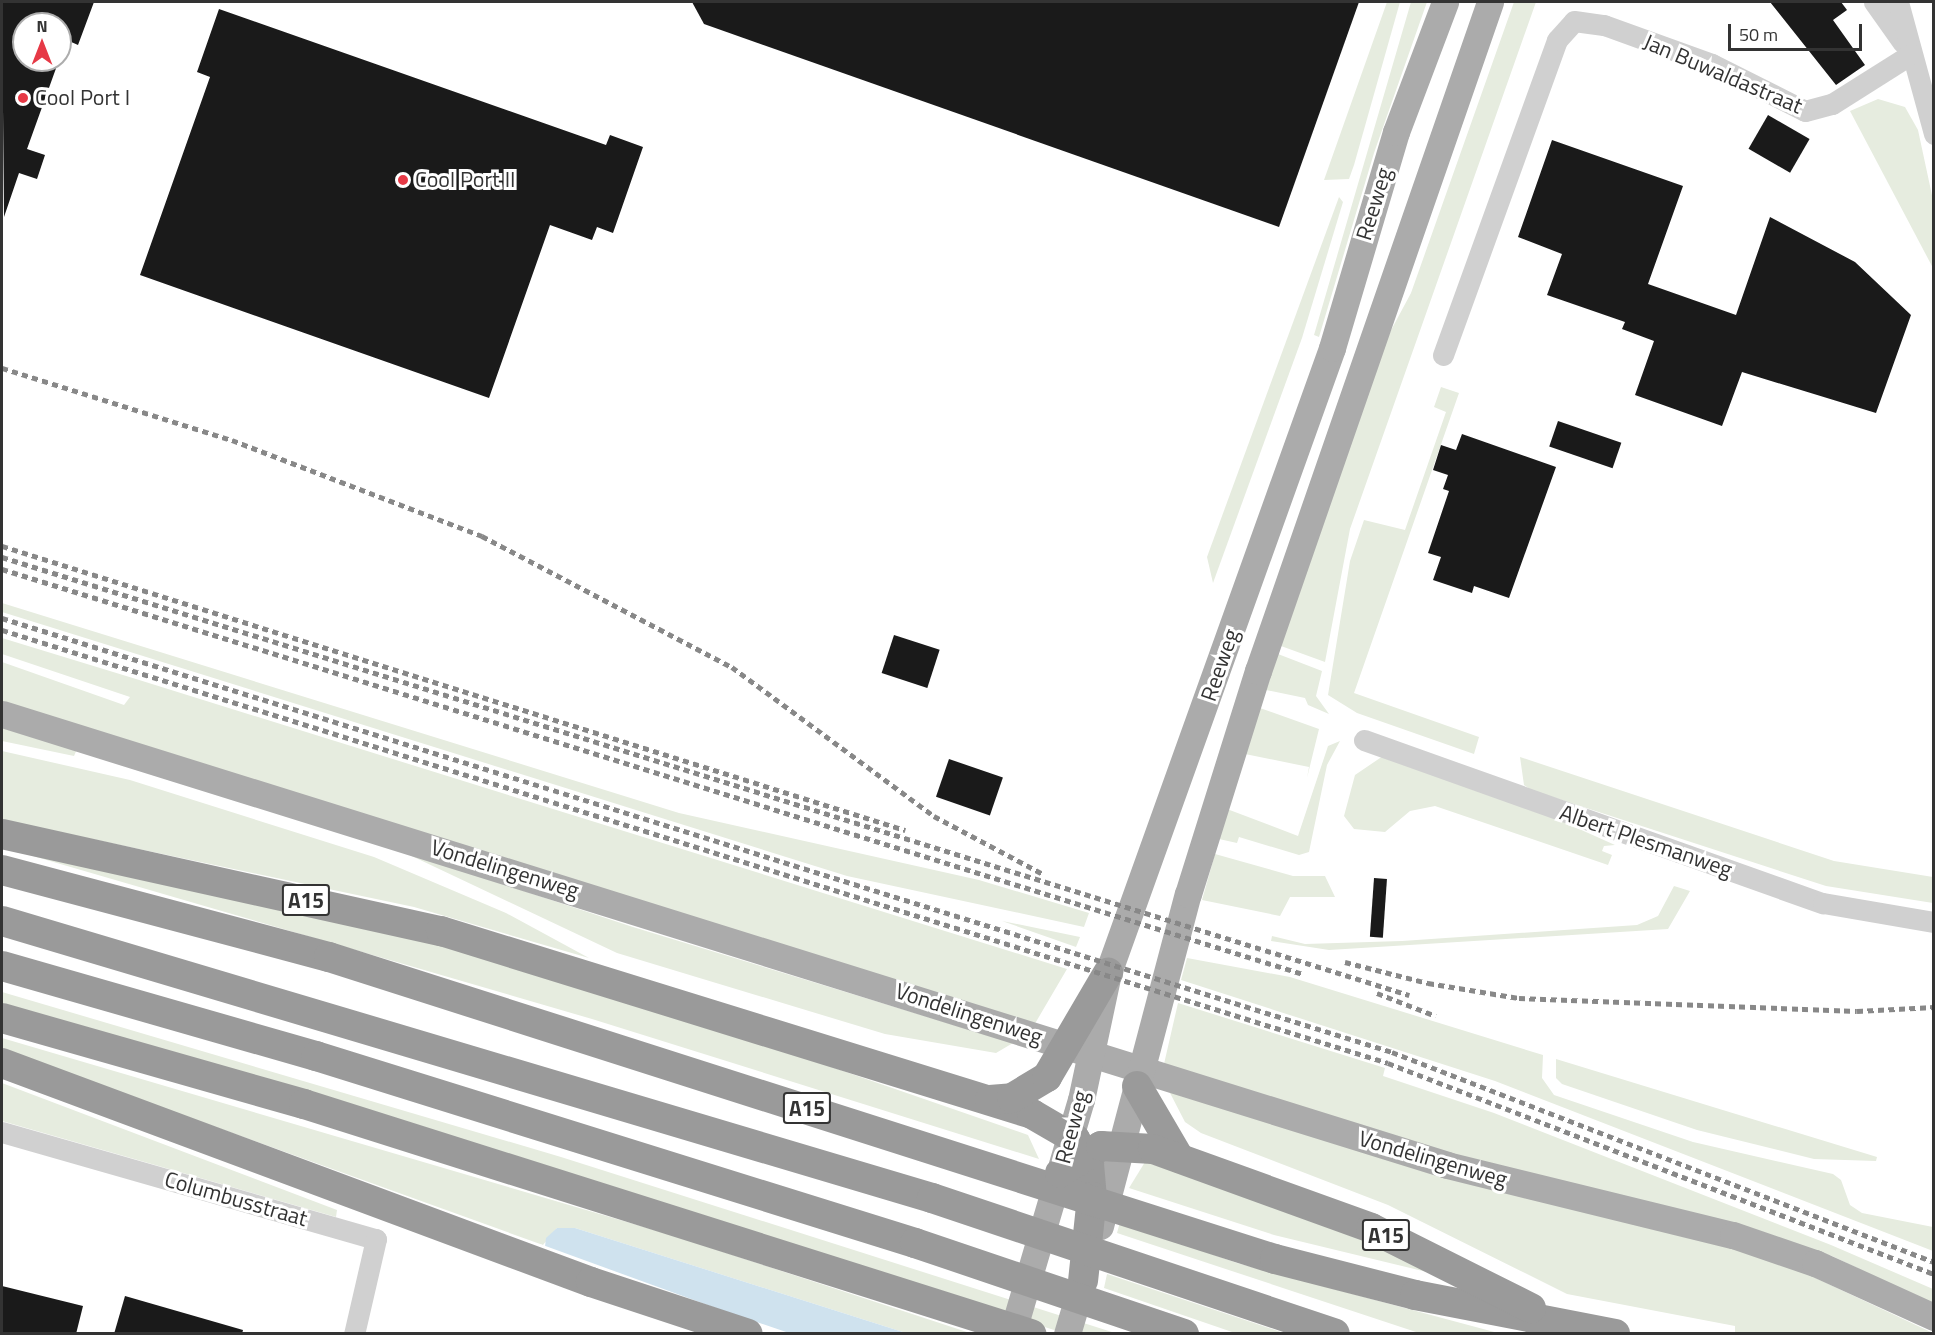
<!DOCTYPE html>
<html>
<head>
<meta charset="utf-8">
<style>
	body { margin:0 }
	#map { position:relative; width:1935px; height:1335px; overflow:hidden; background:#fff; font-family:"Titillium Web",sans-serif }
	div>[style] { position:absolute }
	[style*='--x'] { left:calc(var(--x)*1px); top:calc(var(--y)*1px); width:calc(var(--w)*1px); rotate:calc(var(--a)*1deg) }
	.green>* { inset:0; background:#e6ecdf }
	.water>* { inset:0; background:#cfe2ee }
	.pier>* { inset:0; background:#fff }
	.building>* { inset:0; background:#1a1a1a; transform-origin:0 0 }
	.minor>* { height:21px; margin:-10.5px; padding:0 10.5px; transform-origin:10.5px; border-radius:10.5px; background:#d0d0d0 }
	.major>* { height:27px; margin:-13.5px; padding:0 13.5px; transform-origin:13.5px; border-radius:13.5px; background:#ababab }
	.highway>* { height:30px; margin:-15px; padding:0 15px; transform-origin:15px; border-radius:15px; background:#9a9a9a }
	.rail>* { height:4.5px; margin-top:-2.25px; transform-origin:0; background:repeating-linear-gradient(90deg,#888 0 6px,transparent 0 10.5px) }
	.dots>* { width:16px; height:16px; translate:-50% -50%; box-sizing:border-box; border:3px solid #fff; border-radius:50% }
	span { translate:-50% -50%; white-space:nowrap; text-align:center; line-height:1.15; -webkit-text-stroke:6px #fff; paint-order:stroke }
	.shield-label span { padding:2px 4px; background:#fff; border:2px solid; border-radius:4px; -webkit-text-stroke-width:0 }
	.shield-label { font-size:21px; color:#333; font-weight:700 }
	.street-label { font-size:22px; color:#333 }
	.poi-label { font-size:22px; color:#333 }
	.left { translate:0 -50%; text-align:left }
	.frame { position:absolute; inset:0; border:3px solid #333; pointer-events:none }
	.north { position:absolute; left:12px; top:12px; width:60px; height:60px; box-sizing:border-box; background:#fff; border:2px solid #adadad; border-radius:50%; rotate:0deg; font-size:16px; font-weight:700; line-height:24px; text-align:center; color:#333 }
	.north::after { content:''; display:block; margin:auto; width:21px; height:27px; background:#e63946; clip-path:polygon(50% 0,100% 100%,50% 72%,0 100%) }
	.scale { position:absolute; left:1728px; top:24px; width:134px; height:27px; box-sizing:border-box; border:3px solid #333; border-top:0; padding-left:8px; font-size:18px; line-height:21px; white-space:nowrap; color:#333; -webkit-text-stroke:4px #fff; paint-order:stroke }
</style>
</head>
<body>
<div id="map">
	<div class="green">
		<i style="clip-path:polygon(1387px 2px,1400px 2px,1354px 165px,1349px 179px,1324px 180px)"></i>
		<i style="clip-path:polygon(1411px 2px,1427px 2px,1374px 153px,1319px 337px,1314px 335px)"></i>
		<i style="clip-path:polygon(1514px 2px,1536px 2px,1350px 529px,1325px 662px,1281px 646px,1389px 334px,1411px 293px)"></i>
		<i style="clip-path:polygon(1878px 99px,1905px 107px,1918px 130px,1933px 200px,1933px 268px,1850px 111px)"></i>
		<i style="clip-path:polygon(1339px 197px,1343px 202px,1302px 338px,1213px 583px,1207px 557px)"></i>
		<i style="clip-path:polygon(1441px 387px,1459px 393px,1354px 693px,1479px 737px,1474px 754px,1357px 713px,1328px 695px,1350px 561px,1364px 520px,1405px 530px,1446px 412px,1434px 407px)"></i>
		<i style="clip-path:polygon(2px 603px,679px 813px,979px 880px,1089px 913px,1084px 927px,847px 876px,2px 612px)"></i>
		<i style="clip-path:polygon(2px 638px,136px 679px,1067px 969px,1033px 1027px,2px 707px,2px 662px,124px 705px,130px 697px,2px 654px)"></i>
		<i style="clip-path:polygon(1278px 654px,1322px 671px,1316px 696px,1329px 714px,1308px 705px,1305px 698px,1266px 690px)"></i>
		<i style="clip-path:polygon(1260px 708px,1319px 729px,1307px 778px,1309px 767px,1245px 754px)"></i>
		<i style="clip-path:polygon(2px 728px,77px 749px,74px 756px,2px 741px)"></i>
		<i style="clip-path:polygon(1340px 741px,1327px 765px,1309px 852px,1299px 855px,1239px 837px,1237px 843px,1219px 839px,1227px 809px,1298px 836px,1328px 746px)"></i>
		<i style="clip-path:polygon(2px 751px,130px 780px,374px 857px,506px 913px,589px 958px,414px 907px,2px 820px)"></i>
		<i style="clip-path:polygon(1383px 756px,1539px 811px,1615px 845px,1604px 846px,1602px 851px,1612px 855px,1608px 865px,1435px 806px,1410px 811px,1385px 832px,1354px 829px,1344px 816px,1355px 775px)"></i>
		<i style="clip-path:polygon(1520px 757px,1834px 861px,1933px 877px,1933px 903px,1826px 886px,1531px 790px,1524px 785px)"></i>
		<i style="clip-path:polygon(2px 847px,464px 950px,768px 1045px,1028px 1135px,1039px 1159px,592px 1019px)"></i>
		<i style="clip-path:polygon(399px 850px,633px 927px,1013px 1043px,996px 1053px,885px 1034px,617px 953px)"></i>
		<i style="clip-path:polygon(1215px 854px,1293px 876px,1325px 876px,1335px 897px,1290px 897px,1280px 916px,1202px 900px)"></i>
		<i style="clip-path:polygon(1674px 886px,1690px 891px,1668px 929px,1329px 950px,1271px 941px,1272px 936px,1305px 944px,1402px 941px,1637px 925px,1658px 916px)"></i>
		<i style="clip-path:polygon(1002px 921px,1080px 937px,1076px 947px)"></i>
		<i style="clip-path:polygon(1187px 958px,1290px 977px,1543px 1055px,1542px 1078px,1554px 1095px,1693px 1142px,1833px 1174px,1841px 1180px,1850px 1205px,1862px 1213px,1933px 1227px,1933px 1251px,1495px 1081px,1181px 980px)"></i>
		<i style="clip-path:polygon(2px 992px,561px 1157px,1115px 1333px,1064px 1333px,2px 1008px)"></i>
		<i style="clip-path:polygon(1178px 1003px,1385px 1068px,1383px 1076px,1494px 1113px,1831px 1245px,1933px 1289px,1933px 1304px,1832px 1256px,1505px 1171px,1164px 1064px)"></i>
		<i style="clip-path:polygon(2px 1038px,678px 1237px,970px 1333px,906px 1333px,575px 1228px,557px 1228px,543px 1245px,2px 1050px)"></i>
		<i style="clip-path:polygon(1556px 1059px,1877px 1157px,1876px 1161px,1814px 1159px,1697px 1130px,1562px 1084px,1556px 1078px)"></i>
		<i style="clip-path:polygon(2px 1083px,337px 1210px,336px 1217px,2px 1121px)"></i>
		<i style="clip-path:polygon(1169px 1091px,1445px 1178px,1728px 1247px,1807px 1274px,1933px 1333px,1735px 1333px,1735px 1326px,1567px 1294px,1388px 1205px,1201px 1133px,1185px 1122px)"></i>
		<i style="clip-path:polygon(1145px 1162px,1294px 1208px,1464px 1281px,1274px 1235px,1129px 1188px)"></i>
		<i style="clip-path:polygon(1120px 1222px,1237px 1263px,1498px 1333px,1419px 1333px,1117px 1233px)"></i>
		<i style="clip-path:polygon(1107px 1274px,1284px 1333px,1235px 1333px,1104px 1288px)"></i>
	</div>
	<div class="water">
		<i style="clip-path:polygon(557px 1228px,575px 1228px,906px 1333px,783px 1333px,544px 1255px,546px 1238px)"></i>
	</div>
	<div class="pier">
		<i style="clip-path:polygon(540px 1244px,724px 1311px,792px 1334px,773px 1334px,543px 1257px)"></i>
	</div>
	<div class="building">
		<i style="clip-path:polygon(2px 2px,94px 2px,78px 45px,60px 37px,60px 24px,24px 24px,24px 60px,59px 60px,27px 149px,45px 155px,37px 179px,19px 173px,4px 217px)"></i>
		<i style="clip-path:polygon(692px 2px,1359px 2px,1279px 227px,704px 24px)"></i>
		<i style="clip-path:polygon(1770px 2px,1841px 2px,1847px 10px,1833px 20px,1865px 65px,1836px 85px)"></i>
		<i style="clip-path:polygon(219px 9px,606px 145px,610px 135px,643px 147px,613px 233px,597px 227px,592px 240px,550px 225px,489px 398px,140px 275px,210px 77px,197px 72px)"></i>
		<i style="left:1768px;top:115px;width:48px;height:39px;rotate:30deg"></i>
		<i style="clip-path:polygon(1552px 140px,1683px 186px,1648px 284px,1736px 315px,1770px 217px,1855px 262px,1911px 315px,1876px 413px,1742px 372px,1722px 426px,1635px 395px,1654px 341px,1622px 329px,1625px 322px,1547px 295px,1562px 254px,1518px 237px)"></i>
		<i style="left:1558px;top:421px;width:67px;height:27px;rotate:19deg"></i>
		<i style="clip-path:polygon(1462px 434px,1556px 467px,1509px 598px,1474px 586px,1472px 593px,1433px 580px,1441px 557px,1428px 553px,1449px 491px,1443px 489px,1448px 475px,1433px 470px,1441px 445px,1456px 450px)"></i>
		<i style="left:894px;top:635px;width:48px;height:40px;rotate:18deg"></i>
		<i style="left:949px;top:759px;width:57px;height:40px;rotate:19deg"></i>
		<i style="left:1374px;top:878px;width:13px;height:59px;rotate:4deg"></i>
		<i style="clip-path:polygon(2px 1286px,83px 1306px,76px 1334px,2px 1334px)"></i>
		<i style="clip-path:polygon(125px 1296px,243px 1330px,242px 1334px,114px 1334px)"></i>
	</div>
	<div class="minor">
		<i style="--x:1874;--y:2;--w:50;--a:54.7"></i>
		<i style="--x:1898;--y:2;--w:137;--a:74.7"></i>
		<i style="--x:1443;--y:355;--w:335;--a:-70.1"></i>
		<i style="--x:1557;--y:40;--w:25;--a:-48"></i>
		<i style="--x:1574;--y:21;--w:30;--a:8"></i>
		<i style="--x:1604;--y:25;--w:115;--a:19.9"></i>
		<i style="--x:1712;--y:64;--w:104;--a:26.8"></i>
		<i style="--x:1805;--y:111;--w:28;--a:-15"></i>
		<i style="--x:1832;--y:104;--w:93;--a:-32.3"></i>
		<i style="--x:1364;--y:740;--w:487;--a:19.6"></i>
		<i style="--x:1823;--y:903;--w:113;--a:9.7"></i>
		<i style="--x:2;--y:1132;--w:389;--a:16"></i>
		<i style="--x:376;--y:1239;--w:98;--a:103"></i>
	</div>
	<div class="major">
		<i style="--x:2;--y:714;--w:1514;--a:17.33"></i>
		<i style="--x:1447;--y:1165;--w:294;--a:13.8"></i>
		<i style="--x:1733;--y:1235;--w:87;--a:18.9"></i>
		<i style="--x:1815;--y:1263;--w:131;--a:24.4"></i>
		<i style="--x:1100;--y:1226;--w:343;--a:-75.2"></i>
		<i style="--x:1188;--y:894;--w:234;--a:-72.6"></i>
		<i style="--x:1258;--y:671;--w:708;--a:-70.87"></i>
		<i style="--x:1012;--y:1334;--w:244;--a:-73.6"></i>
		<i style="--x:1081;--y:1100;--w:130;--a:-78"></i>
		<i style="--x:1108;--y:973;--w:664;--a:-70.28"></i>
		<i style="--x:1332;--y:348;--w:225;--a:-73.5"></i>
		<i style="--x:1396;--y:132;--w:139;--a:-69.3"></i>
		<i style="--x:1067;--y:1334;--w:59;--a:-73.4"></i>
	</div>
	<div class="highway">
		<i style="--x:2;--y:834;--w:450;--a:12.5"></i>
		<i style="--x:441;--y:931;--w:619;--a:17.2"></i>
		<i style="--x:1032;--y:1114;--w:50;--a:30.2"></i>
		<i style="--x:1075;--y:1139;--w:29;--a:61"></i>
		<i style="--x:1089;--y:1164;--w:33;--a:85"></i>
		<i style="--x:1092;--y:1197;--w:84;--a:96.1"></i>
		<i style="--x:2;--y:870;--w:338;--a:14.9"></i>
		<i style="--x:329;--y:957;--w:993;--a:17.71"></i>
		<i style="--x:1275;--y:1259;--w:145;--a:14.4"></i>
		<i style="--x:1415;--y:1295;--w:204;--a:11"></i>
		<i style="--x:2;--y:921;--w:970;--a:16.59"></i>
		<i style="--x:932;--y:1198;--w:425;--a:18.6"></i>
		<i style="--x:2;--y:966;--w:327;--a:16"></i>
		<i style="--x:316;--y:1056;--w:628;--a:17.34"></i>
		<i style="--x:915;--y:1243;--w:284;--a:18.7"></i>
		<i style="--x:2;--y:1018;--w:314;--a:15.9"></i>
		<i style="--x:304;--y:1104;--w:763;--a:17.56"></i>
		<i style="--x:2;--y:1063;--w:628;--a:20.4"></i>
		<i style="--x:591;--y:1282;--w:165;--a:18.3"></i>
		<i style="--x:1137;--y:1086;--w:83;--a:59.7"></i>
		<i style="--x:990;--y:1100;--w:22;--a:-5"></i>
		<i style="--x:1012;--y:1098;--w:41;--a:-31"></i>
		<i style="--x:1047;--y:1077;--w:121;--a:-59.6"></i>
		<i style="--x:1060;--y:1173;--w:49;--a:-33.4"></i>
		<i style="--x:1101;--y:1146;--w:52;--a:3.3"></i>
		<i style="--x:1153;--y:1149;--w:232;--a:19.9"></i>
		<i style="--x:1371;--y:1228;--w:179;--a:26.6"></i>
	</div>
	<div class="rail">
		<i style="--x:2;--y:368;--w:241;--a:17.4"></i>
		<i style="--x:232;--y:440;--w:268;--a:21"></i>
		<i style="--x:482;--y:536;--w:282;--a:27.7"></i>
		<i style="--x:732;--y:667;--w:251;--a:36.4"></i>
		<i style="--x:934;--y:816;--w:123;--a:28"></i>
		<i style="--x:2;--y:546;--w:947;--a:17.46"></i>
		<i style="--x:2;--y:557;--w:1474;--a:17.29"></i>
		<i style="--x:2;--y:569;--w:1363;--a:17.29"></i>
		<i style="--x:2;--y:618;--w:1456;--a:17.34"></i>
		<i style="--x:1392;--y:1052;--w:581;--a:21.18"></i>
		<i style="--x:2;--y:630;--w:1452;--a:17.35"></i>
		<i style="--x:1388;--y:1063;--w:585;--a:21.13"></i>
		<i style="--x:1345;--y:962;--w:86;--a:14.2"></i>
		<i style="--x:1428;--y:983;--w:92;--a:9.4"></i>
		<i style="--x:1519;--y:998;--w:338;--a:2.2"></i>
		<i style="--x:1857;--y:1011;--w:77;--a:-3"></i>
		<i style="--x:1377;--y:993;--w:63;--a:21.3"></i>
	</div>
	<div class="dots">
		<i style="left:23px;top:98px;background:#e63946"></i>
		<i style="left:403px;top:180px;background:#e63946"></i>
	</div>
	<div class="shield-label">
		<span style="left:306px;top:900px">A15</span>
		<span style="left:807px;top:1108px">A15</span>
		<span style="left:1386px;top:1235px">A15</span>
	</div>
	<div class="street-label">
		<span style="left:1723px;top:74px;rotate:23deg">Jan Buwaldastraat</span>
		<span style="left:1374px;top:204px;rotate:-73deg">Reeweg</span>
		<span style="left:1220px;top:665px;rotate:-71deg">Reeweg</span>
		<span style="left:1646px;top:841px;rotate:19deg">Albert Plesmanweg</span>
		<span style="left:505px;top:869px;rotate:17deg">Vondelingenweg</span>
		<span style="left:969px;top:1014px;rotate:18deg">Vondelingenweg</span>
		<span style="left:1072px;top:1127px;rotate:-75deg">Reeweg</span>
		<span style="left:1433px;top:1159px;rotate:16deg">Vondelingenweg</span>
		<span style="left:236px;top:1199px;rotate:16deg">Columbusstraat</span>
	</div>
	<div class="poi-label">
		<span class="left" style="left:35px;top:98px">Cool Port I</span>
		<span class="left" style="left:415px;top:180px">Cool Port II</span>
	</div>
	<div class="frame"></div>
	<div class="north">N</div>
	<div class="scale">50 m</div>
</div>
</body>
</html>
